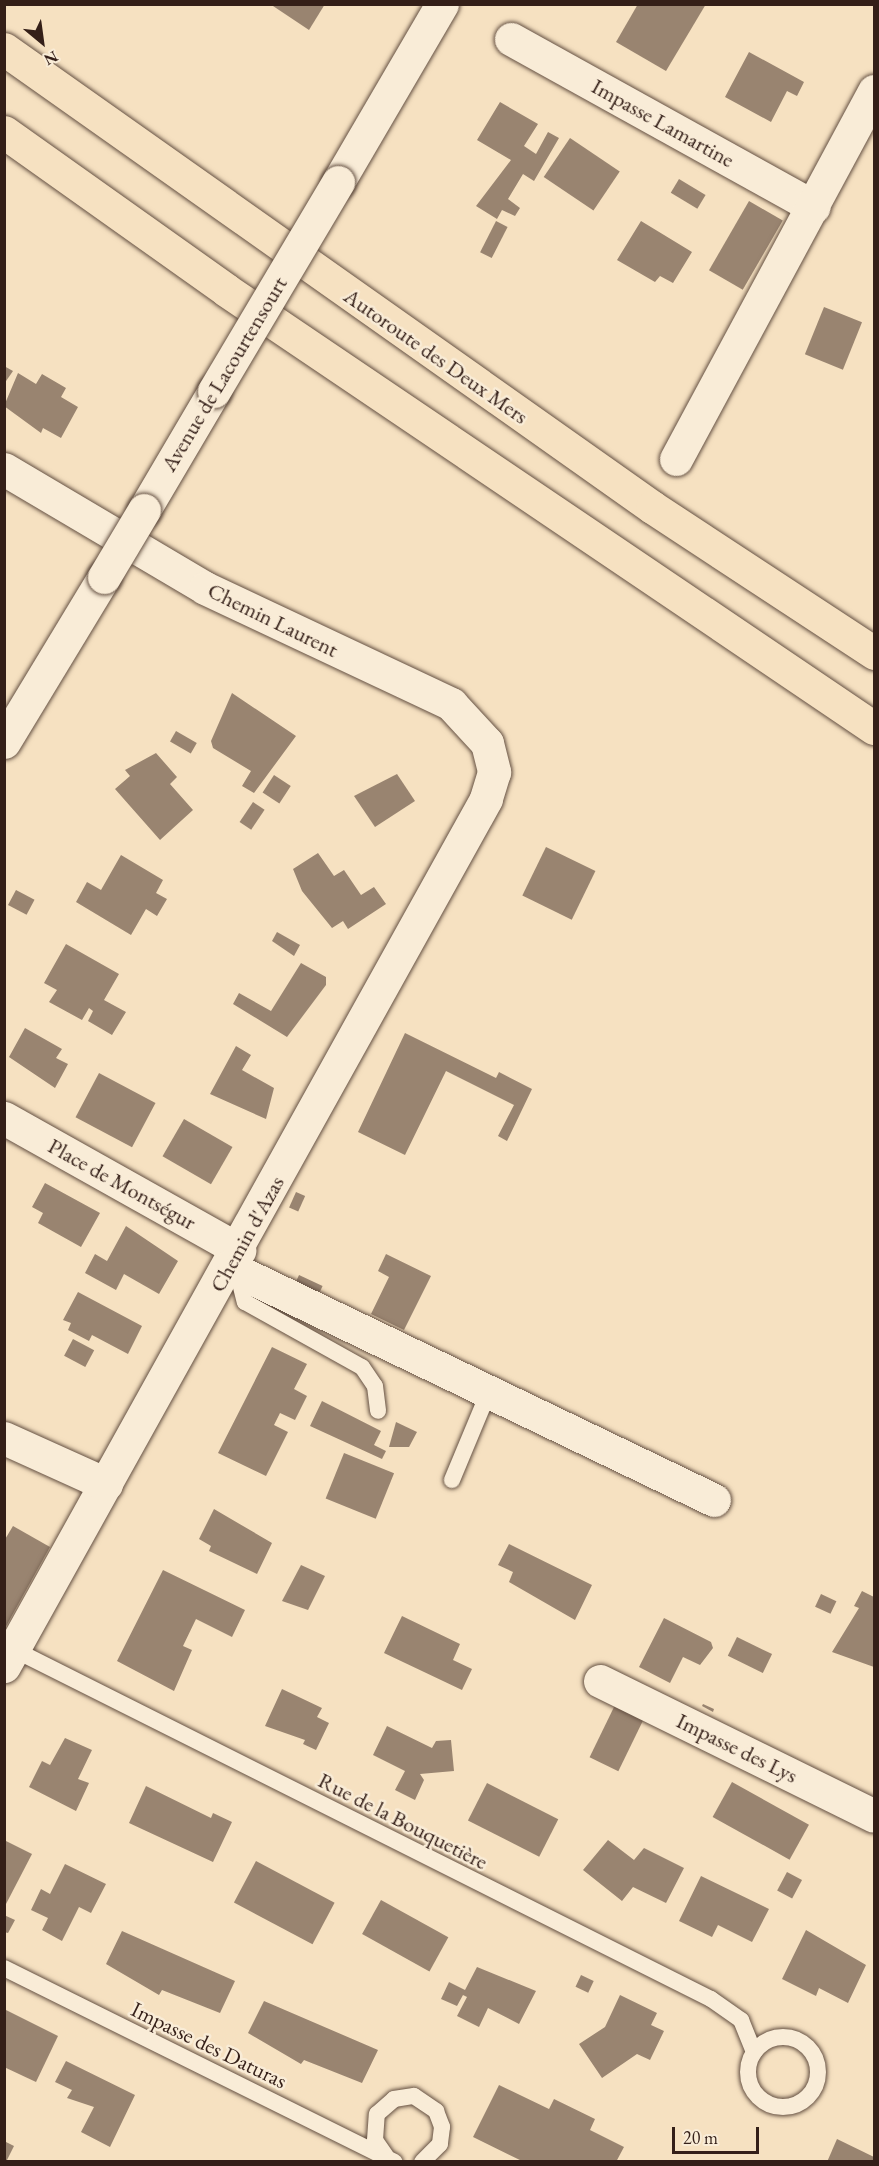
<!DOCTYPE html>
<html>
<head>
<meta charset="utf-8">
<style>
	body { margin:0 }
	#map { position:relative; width:879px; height:2166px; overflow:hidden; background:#f6e1c1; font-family:"EB Garamond",serif }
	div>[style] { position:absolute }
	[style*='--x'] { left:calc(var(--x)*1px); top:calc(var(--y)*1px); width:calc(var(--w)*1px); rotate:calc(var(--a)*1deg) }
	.building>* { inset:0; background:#998470; transform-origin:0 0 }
	.roads { filter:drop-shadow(0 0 2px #645042) drop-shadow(0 0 2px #645042) }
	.service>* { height:16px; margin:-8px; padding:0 8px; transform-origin:8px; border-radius:8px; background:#f9ecd7 }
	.service>.ring { margin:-8px; padding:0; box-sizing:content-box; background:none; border:16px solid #f9ecd7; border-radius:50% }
	.minor>* { height:33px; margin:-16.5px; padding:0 16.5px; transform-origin:16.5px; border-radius:16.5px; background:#f9ecd7 }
	.motorway>* { height:33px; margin:-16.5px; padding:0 16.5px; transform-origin:16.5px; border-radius:16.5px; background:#f6e1c1 }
	.bridges { filter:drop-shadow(0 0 2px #645042) drop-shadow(0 0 2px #645042) }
	.minor-bridge>* { height:33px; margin:-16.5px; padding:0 16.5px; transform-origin:16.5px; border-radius:16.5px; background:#f9ecd7 }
	span { translate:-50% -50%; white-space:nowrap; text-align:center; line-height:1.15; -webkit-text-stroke:5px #f9ecd7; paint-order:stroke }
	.street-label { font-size:22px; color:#341f18 }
	.frame { position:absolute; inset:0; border:6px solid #341f18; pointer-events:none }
	.north { position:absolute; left:12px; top:12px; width:60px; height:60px; -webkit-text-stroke:4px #f9ecd7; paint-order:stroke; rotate:151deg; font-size:16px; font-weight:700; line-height:24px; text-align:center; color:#341f18 }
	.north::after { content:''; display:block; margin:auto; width:21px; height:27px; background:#341f18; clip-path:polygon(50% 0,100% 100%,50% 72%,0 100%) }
	.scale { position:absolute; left:672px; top:2127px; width:87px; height:27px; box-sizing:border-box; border:3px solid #341f18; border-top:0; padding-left:8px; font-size:18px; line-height:21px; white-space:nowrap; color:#341f18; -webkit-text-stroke:4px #f9ecd7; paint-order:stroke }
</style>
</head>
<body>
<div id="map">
	<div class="building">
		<i style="clip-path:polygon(270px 4px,325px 4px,309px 30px)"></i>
		<i style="clip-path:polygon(638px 4px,706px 4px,666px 71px,616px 42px)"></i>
		<i style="clip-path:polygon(749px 52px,804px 82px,797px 96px,787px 91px,771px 122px,725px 97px)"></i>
		<i style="clip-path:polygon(500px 102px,538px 124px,524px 146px,536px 154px,548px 132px,559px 138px,534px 181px,523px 174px,508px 199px,520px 208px,515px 216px,502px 210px,497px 219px,476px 206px,511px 160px,477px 140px)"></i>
		<i style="left:570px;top:138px;width:60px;height:47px;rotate:34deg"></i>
		<i style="left:679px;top:179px;width:31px;height:16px;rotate:31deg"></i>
		<i style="left:749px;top:201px;width:39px;height:80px;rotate:30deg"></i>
		<i style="left:496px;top:221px;width:13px;height:35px;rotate:27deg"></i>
		<i style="clip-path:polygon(641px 221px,692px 252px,673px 283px,660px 276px,655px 282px,617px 260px)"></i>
		<i style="left:824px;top:307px;width:41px;height:51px;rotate:22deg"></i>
		<i style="clip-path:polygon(4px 366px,13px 371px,4px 384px)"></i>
		<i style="clip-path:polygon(18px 373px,36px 384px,42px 374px,66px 388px,61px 397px,78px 407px,61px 438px,43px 428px,41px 433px,4px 406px)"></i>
		<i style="clip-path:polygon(232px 693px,296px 736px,254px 793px,242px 786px,251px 771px,213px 748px,211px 741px)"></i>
		<i style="left:176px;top:731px;width:24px;height:12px;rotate:30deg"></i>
		<i style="clip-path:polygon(156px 753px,177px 777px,170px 784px,193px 810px,160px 840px,115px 789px,130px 776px,125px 770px)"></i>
		<i style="clip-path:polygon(397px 774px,415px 801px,375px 827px,354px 796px)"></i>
		<i style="left:274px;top:775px;width:20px;height:21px;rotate:33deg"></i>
		<i style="left:253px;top:802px;width:14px;height:24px;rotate:34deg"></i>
		<i style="left:546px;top:847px;width:55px;height:54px;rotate:26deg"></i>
		<i style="clip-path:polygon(318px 853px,334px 876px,344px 870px,361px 895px,374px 887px,386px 904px,348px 929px,343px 921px,332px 928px,302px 891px,293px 869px)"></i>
		<i style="clip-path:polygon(121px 855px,163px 880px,156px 893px,167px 899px,157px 916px,146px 909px,131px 935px,76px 902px,87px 882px,101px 890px)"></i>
		<i style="left:16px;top:890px;width:21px;height:17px;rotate:28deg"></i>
		<i style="clip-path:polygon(277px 932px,300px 945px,294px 956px,272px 941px)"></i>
		<i style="clip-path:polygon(66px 944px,119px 974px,104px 1000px,126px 1012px,112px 1035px,88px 1021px,93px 1011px,89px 1008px,82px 1020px,49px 1002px,57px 990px,44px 983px)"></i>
		<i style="clip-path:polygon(301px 963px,326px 977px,326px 985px,287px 1037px,233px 1004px,239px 993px,271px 1011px)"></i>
		<i style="clip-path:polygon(25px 1028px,62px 1049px,56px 1058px,68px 1064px,55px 1088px,9px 1057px)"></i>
		<i style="clip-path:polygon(405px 1033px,496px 1078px,499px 1072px,532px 1089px,507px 1141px,498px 1136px,514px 1105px,446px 1071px,405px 1155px,358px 1132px)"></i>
		<i style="clip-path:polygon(236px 1046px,251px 1055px,242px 1070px,274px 1088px,266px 1119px,210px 1094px)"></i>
		<i style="left:99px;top:1073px;width:64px;height:50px;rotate:28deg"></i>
		<i style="left:184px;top:1119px;width:56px;height:43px;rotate:30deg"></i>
		<i style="clip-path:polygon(45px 1183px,100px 1213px,81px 1247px,38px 1223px,43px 1213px,32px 1207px)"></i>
		<i style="left:296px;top:1192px;width:10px;height:17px;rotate:24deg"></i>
		<i style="clip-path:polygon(126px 1226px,178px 1261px,159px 1294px,124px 1274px,116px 1290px,85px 1273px,95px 1254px,107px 1261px)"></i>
		<i style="clip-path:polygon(386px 1254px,431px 1276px,404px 1330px,371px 1314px,389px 1277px,378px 1271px)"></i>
		<i style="left:299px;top:1275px;width:26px;height:21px;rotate:25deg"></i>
		<i style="clip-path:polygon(78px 1292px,142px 1326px,128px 1354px,92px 1335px,89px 1341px,68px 1330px,71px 1323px,63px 1320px)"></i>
		<i style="left:73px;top:1339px;width:24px;height:19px;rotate:28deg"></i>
		<i style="clip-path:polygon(272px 1347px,307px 1364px,294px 1389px,307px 1396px,295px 1420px,280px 1413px,274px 1425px,288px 1432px,266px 1476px,218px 1453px)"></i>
		<i style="clip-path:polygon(322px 1401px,381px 1431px,374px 1445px,386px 1451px,382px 1459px,310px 1426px)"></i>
		<i style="clip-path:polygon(396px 1422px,417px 1432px,409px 1447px,389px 1447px)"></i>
		<i style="left:344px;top:1453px;width:54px;height:49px;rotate:22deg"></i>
		<i style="clip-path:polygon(214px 1509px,272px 1543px,257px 1574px,209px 1551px,211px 1546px,199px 1539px)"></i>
		<i style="clip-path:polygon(13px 1526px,50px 1547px,4px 1630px,4px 1541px)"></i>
		<i style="clip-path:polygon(509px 1544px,592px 1585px,575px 1620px,509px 1582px,513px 1572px,498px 1565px)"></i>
		<i style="clip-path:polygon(301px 1565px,325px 1576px,308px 1610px,282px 1601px)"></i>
		<i style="clip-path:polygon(163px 1570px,245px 1610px,232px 1637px,196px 1619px,183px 1646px,192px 1650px,174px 1691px,117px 1661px)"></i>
		<i style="clip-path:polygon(862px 1591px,874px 1597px,874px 1667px,832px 1652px,859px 1608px,854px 1606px)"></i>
		<i style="left:821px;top:1594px;width:17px;height:14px;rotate:25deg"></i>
		<i style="clip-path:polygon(402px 1616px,460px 1644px,453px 1660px,472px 1669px,462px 1690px,384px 1653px)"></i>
		<i style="clip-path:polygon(664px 1618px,711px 1642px,713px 1648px,700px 1665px,683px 1657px,670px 1683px,639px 1667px)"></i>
		<i style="left:737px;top:1637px;width:39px;height:21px;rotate:26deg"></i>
		<i style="clip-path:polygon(282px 1689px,322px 1708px,317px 1717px,329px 1723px,316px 1750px,303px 1744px,305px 1740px,265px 1726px)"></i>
		<i style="clip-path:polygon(703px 1704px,714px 1709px,713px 1712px,702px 1706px)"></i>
		<i style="left:615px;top:1705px;width:32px;height:58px;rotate:26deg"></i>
		<i style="clip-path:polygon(387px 1726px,432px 1748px,436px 1741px,451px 1740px,454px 1771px,420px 1774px,424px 1780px,415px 1800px,395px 1790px,405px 1771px,373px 1755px)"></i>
		<i style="clip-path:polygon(65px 1738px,92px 1750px,78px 1779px,89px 1783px,76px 1811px,29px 1787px,42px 1761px,50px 1765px)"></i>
		<i style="left:732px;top:1782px;width:88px;height:40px;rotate:29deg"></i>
		<i style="left:487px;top:1783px;width:80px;height:42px;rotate:27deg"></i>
		<i style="clip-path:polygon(146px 1786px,211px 1818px,213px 1813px,232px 1822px,213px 1862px,129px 1823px)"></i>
		<i style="clip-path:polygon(4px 1840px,32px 1854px,6px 1904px,4px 1904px)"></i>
		<i style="clip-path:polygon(608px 1840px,634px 1860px,644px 1848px,684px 1868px,666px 1903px,633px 1887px,622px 1901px,583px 1870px)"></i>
		<i style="left:256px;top:1861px;width:89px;height:47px;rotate:28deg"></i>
		<i style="clip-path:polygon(65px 1864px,106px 1884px,91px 1913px,79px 1907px,62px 1941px,42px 1930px,48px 1918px,31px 1910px,41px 1889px,50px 1894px)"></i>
		<i style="left:787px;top:1872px;width:17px;height:21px;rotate:28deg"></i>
		<i style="clip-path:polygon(701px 1876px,769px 1909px,752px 1942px,718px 1925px,712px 1937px,679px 1921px)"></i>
		<i style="left:381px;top:1900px;width:77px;height:39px;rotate:29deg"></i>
		<i style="clip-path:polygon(4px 1915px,15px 1920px,8px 1933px,4px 1932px)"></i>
		<i style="clip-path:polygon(806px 1930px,866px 1965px,848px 2003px,819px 1988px,816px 1996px,782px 1979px)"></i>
		<i style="clip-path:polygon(122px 1931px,235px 1981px,220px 2013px,162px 1990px,159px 1995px,106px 1964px)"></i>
		<i style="clip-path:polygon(477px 1967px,536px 1991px,519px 2024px,488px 2008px,479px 2027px,457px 2016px,467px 1997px,463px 1995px,457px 2006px,441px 1999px,449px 1982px,465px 1990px)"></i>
		<i style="left:581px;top:1975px;width:14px;height:13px;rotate:25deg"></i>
		<i style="clip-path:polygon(620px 1995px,657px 2013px,651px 2025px,664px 2031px,650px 2060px,637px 2054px,602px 2078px,579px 2044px,605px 2027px)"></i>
		<i style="clip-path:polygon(264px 2001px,378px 2050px,362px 2083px,304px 2060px,301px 2064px,248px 2033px)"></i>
		<i style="clip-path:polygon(4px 2009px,58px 2036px,36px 2082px,4px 2067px)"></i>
		<i style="clip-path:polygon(66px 2061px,135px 2095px,110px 2147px,81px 2132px,94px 2107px,67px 2098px,72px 2090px,55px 2082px)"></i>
		<i style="clip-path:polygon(499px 2085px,549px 2109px,554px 2099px,595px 2119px,590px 2130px,624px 2147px,616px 2162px,524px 2162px,473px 2137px)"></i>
		<i style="clip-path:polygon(837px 2139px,874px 2157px,874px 2162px,827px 2162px)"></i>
		<i style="clip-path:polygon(4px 2141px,14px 2146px,6px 2162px,4px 2162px)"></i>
	</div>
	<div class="roads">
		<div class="service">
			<i style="--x:237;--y:1271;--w:32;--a:76"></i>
			<i style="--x:245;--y:1302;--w:134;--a:29.1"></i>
			<i style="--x:362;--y:1367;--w:23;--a:56"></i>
			<i style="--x:375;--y:1386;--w:25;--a:83"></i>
			<i style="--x:452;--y:1480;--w:96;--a:-67.4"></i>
			<i style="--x:13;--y:1649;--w:781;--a:26.63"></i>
			<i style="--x:711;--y:1999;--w:37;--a:35"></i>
			<i style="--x:741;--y:2020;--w:35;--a:68"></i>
			<i style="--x:4;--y:1968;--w:436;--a:26.4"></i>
			<i class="ring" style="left:748px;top:2037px;width:54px;height:54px"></i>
			<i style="--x:386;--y:2156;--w:19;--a:-125"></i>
			<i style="--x:375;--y:2140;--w:26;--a:-86"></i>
			<i style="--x:377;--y:2114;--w:23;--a:-41"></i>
			<i style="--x:394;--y:2099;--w:20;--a:-9"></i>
			<i style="--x:414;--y:2096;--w:27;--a:34"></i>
			<i style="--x:436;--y:2111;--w:17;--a:69"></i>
			<i style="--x:442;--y:2127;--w:17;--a:97"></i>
			<i style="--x:440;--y:2144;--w:25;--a:135"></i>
		</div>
		<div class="minor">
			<i style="--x:511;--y:39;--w:346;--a:29"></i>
			<i style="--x:338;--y:182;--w:206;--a:-59.7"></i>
			<i style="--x:676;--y:459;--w:418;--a:-61.7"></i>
			<i style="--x:4;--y:469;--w:234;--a:30.6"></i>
			<i style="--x:205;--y:588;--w:272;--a:25.2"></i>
			<i style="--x:451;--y:704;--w:53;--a:47.3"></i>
			<i style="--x:487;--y:743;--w:30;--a:76"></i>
			<i style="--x:494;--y:772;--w:28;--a:107"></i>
			<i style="--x:486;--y:799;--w:992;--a:119.07"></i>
			<i style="--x:144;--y:510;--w:138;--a:-59.5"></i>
			<i style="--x:4;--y:742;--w:193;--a:-58.8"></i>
			<i style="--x:4;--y:1118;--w:270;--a:29.3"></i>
			<i style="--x:229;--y:1267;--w:538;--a:25.66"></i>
			<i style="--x:4;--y:1438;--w:112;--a:24.3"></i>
			<i style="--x:600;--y:1681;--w:305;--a:26.2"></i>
		</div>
		<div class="motorway">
			<i style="--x:4;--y:49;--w:794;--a:35.25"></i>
			<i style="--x:652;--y:507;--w:266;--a:33.3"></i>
			<i style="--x:4;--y:132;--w:272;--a:35.4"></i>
			<i style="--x:226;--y:290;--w:782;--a:34.06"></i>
		</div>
	</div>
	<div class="bridges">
		<div class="minor-bridge">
			<i style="--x:214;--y:391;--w:243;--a:-59.3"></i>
			<i style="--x:104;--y:577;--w:78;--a:-59.2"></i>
		</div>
	</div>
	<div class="street-label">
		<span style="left:663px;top:123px;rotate:29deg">Impasse Lamartine</span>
		<span style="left:436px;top:356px;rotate:35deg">Autoroute des Deux Mers</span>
		<span style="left:224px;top:374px;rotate:-59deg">Avenue de Lacourtensourt</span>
		<span style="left:273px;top:620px;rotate:26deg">Chemin Laurent</span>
		<span style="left:122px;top:1184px;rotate:29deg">Place de Montségur</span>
		<span style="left:247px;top:1234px;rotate:-61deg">Chemin d'Azas</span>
		<span style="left:737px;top:1748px;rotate:26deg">Impasse des Lys</span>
		<span style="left:403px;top:1821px;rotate:27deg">Rue de la Bouquetière</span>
		<span style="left:209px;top:2045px;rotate:26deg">Impasse des Daturas</span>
	</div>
	<div class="frame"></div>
	<div class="north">N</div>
	<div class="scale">20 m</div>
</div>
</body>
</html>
